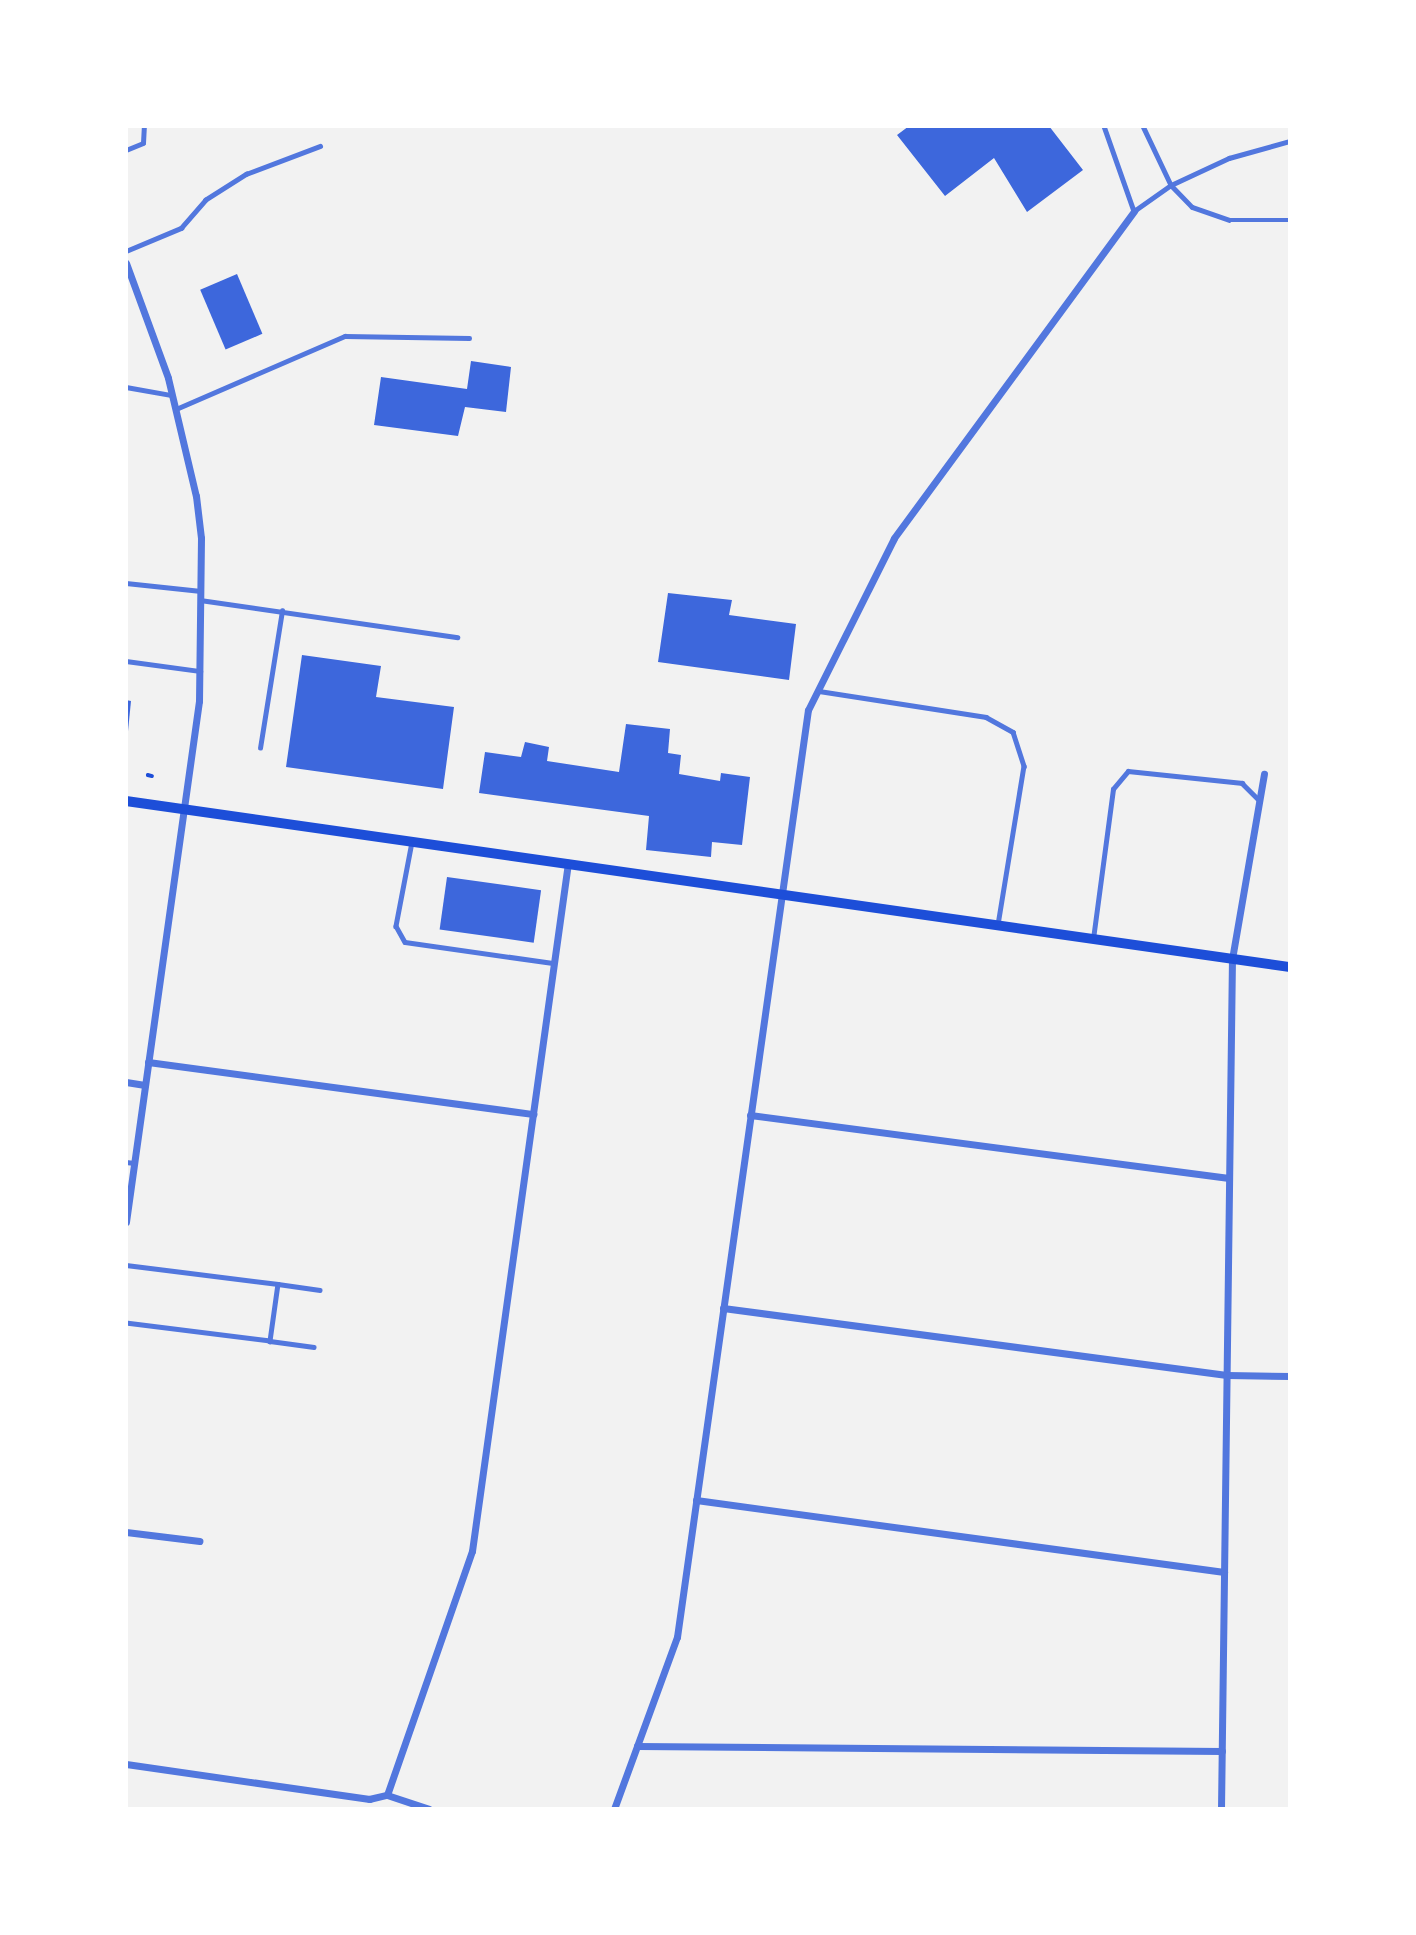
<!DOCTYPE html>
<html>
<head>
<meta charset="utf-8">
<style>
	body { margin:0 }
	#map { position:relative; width:1416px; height:1935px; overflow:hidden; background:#f2f2f2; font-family:Commissioner,sans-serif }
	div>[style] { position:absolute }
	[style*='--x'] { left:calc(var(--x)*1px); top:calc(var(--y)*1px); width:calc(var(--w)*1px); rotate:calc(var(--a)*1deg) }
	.building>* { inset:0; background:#3d67dc; transform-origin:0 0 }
	.path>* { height:3.5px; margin:-1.75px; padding:0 1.75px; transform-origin:1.75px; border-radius:1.75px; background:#1d4ed8 }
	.service>* { height:4.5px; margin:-2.25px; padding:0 2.25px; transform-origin:2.25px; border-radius:2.25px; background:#5277de }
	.minor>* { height:7px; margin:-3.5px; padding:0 3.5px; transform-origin:3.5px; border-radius:3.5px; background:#5277de }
	.secondary>* { height:10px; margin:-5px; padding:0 5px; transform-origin:5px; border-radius:5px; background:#1d4ed8 }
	span { translate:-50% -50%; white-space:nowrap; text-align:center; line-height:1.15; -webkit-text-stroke:5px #fff; paint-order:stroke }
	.frame { position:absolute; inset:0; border:128px solid #fff; pointer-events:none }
</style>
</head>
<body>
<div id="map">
	<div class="building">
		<i style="clip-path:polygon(909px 126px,1049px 126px,1083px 170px,1027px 212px,994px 158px,945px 196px,897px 135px)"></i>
		<i style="left:237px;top:274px;width:65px;height:40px;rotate:67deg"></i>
		<i style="clip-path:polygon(471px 361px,511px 367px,506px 412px,465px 407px,458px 436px,374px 425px,381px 377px,467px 389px)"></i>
		<i style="clip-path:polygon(668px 593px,732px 600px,729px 615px,796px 624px,789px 680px,658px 662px)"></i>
		<i style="clip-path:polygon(302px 655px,381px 666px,376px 697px,454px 707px,443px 789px,286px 767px)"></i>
		<i style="clip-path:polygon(126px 700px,131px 701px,128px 731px,126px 730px)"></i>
		<i style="clip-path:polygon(626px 724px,670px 729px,668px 753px,681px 755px,679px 774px,720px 781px,721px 773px,750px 777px,742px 845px,712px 842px,711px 857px,646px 850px,649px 816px,479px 793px,485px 752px,521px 757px,525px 742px,549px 747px,547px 761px,619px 772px)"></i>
		<i style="left:447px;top:877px;width:95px;height:53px;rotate:8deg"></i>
	</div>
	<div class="path">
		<i style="--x:148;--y:775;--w:4;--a:14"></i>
	</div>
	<div class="service">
		<i style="--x:1104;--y:126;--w:90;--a:70.6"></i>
		<i style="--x:1134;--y:211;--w:45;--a:-35.1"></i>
		<i style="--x:1171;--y:185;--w:30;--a:46"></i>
		<i style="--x:1192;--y:207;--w:39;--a:19"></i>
		<i style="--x:1229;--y:220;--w:61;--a:0"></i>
		<i style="--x:1143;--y:126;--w:65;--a:64.6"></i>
		<i style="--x:1171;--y:185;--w:64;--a:-25"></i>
		<i style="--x:1229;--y:158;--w:63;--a:-15.6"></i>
		<i style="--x:126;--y:150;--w:18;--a:-22"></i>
		<i style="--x:143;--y:143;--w:17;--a:-87"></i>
		<i style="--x:126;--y:251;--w:60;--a:-22.7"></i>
		<i style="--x:181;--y:228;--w:37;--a:-49"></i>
		<i style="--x:205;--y:200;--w:49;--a:-32.4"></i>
		<i style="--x:246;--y:174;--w:79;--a:-20.7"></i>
		<i style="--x:126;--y:387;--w:46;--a:10.1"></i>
		<i style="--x:176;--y:409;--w:184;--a:-23.4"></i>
		<i style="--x:345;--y:336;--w:124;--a:0.9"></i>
		<i style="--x:126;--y:583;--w:75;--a:6.1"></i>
		<i style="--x:200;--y:600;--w:260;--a:8.2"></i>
		<i style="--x:126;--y:661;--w:75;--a:7.7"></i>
		<i style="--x:819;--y:691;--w:169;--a:8.8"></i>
		<i style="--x:986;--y:717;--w:31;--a:29"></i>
		<i style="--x:1013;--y:732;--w:36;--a:72"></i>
		<i style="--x:1024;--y:766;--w:161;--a:99.3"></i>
		<i style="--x:260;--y:748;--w:139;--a:-80.9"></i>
		<i style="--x:412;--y:842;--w:86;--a:100.8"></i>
		<i style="--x:396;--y:926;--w:18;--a:61"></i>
		<i style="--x:405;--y:942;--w:149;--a:8.1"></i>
		<i style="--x:1093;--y:939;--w:151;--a:-82.4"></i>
		<i style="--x:1113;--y:789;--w:23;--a:-50"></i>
		<i style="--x:1128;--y:771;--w:115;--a:6"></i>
		<i style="--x:1242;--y:783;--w:24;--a:45"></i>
		<i style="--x:126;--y:1162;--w:8;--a:7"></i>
		<i style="--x:126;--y:1265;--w:153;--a:7.1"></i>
		<i style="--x:278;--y:1284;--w:58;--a:98"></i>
		<i style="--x:270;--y:1341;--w:145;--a:-172.9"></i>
		<i style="--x:278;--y:1284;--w:42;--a:8.1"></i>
		<i style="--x:270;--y:1341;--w:44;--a:7.8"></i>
	</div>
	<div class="minor">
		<i style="--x:126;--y:263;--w:122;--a:69.9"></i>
		<i style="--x:168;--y:378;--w:121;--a:76.7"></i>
		<i style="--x:196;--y:496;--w:42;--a:83.2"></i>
		<i style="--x:201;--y:538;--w:163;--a:90.7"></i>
		<i style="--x:199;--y:701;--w:526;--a:97.98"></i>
		<i style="--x:148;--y:1062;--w:389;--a:7.7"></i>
		<i style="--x:126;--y:1082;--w:19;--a:9"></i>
		<i style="--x:750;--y:1115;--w:483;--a:7.5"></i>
		<i style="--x:723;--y:1308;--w:508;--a:7.57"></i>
		<i style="--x:1227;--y:1375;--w:63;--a:0.9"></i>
		<i style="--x:696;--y:1500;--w:533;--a:7.77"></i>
		<i style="--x:126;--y:1532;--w:74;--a:7"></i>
		<i style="--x:637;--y:1746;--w:585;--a:0.49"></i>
		<i style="--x:126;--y:1764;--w:246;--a:8.2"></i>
		<i style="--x:369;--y:1799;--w:18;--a:-13"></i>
		<i style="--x:387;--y:1795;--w:44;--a:18.4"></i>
		<i style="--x:387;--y:1795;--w:258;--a:-70.8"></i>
		<i style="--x:472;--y:1551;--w:695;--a:-82.06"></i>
		<i style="--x:614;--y:1809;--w:183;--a:-69.9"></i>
		<i style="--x:677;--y:1637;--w:936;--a:-81.96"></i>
		<i style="--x:808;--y:710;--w:192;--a:-63.4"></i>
		<i style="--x:894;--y:538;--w:406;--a:-53.7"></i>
		<i style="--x:1221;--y:1809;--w:850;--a:-89.26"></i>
		<i style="--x:1232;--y:959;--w:188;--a:-80.2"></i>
	</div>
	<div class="secondary">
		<i style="--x:126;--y:801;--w:1176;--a:8.12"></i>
	</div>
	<div class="frame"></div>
</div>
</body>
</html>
